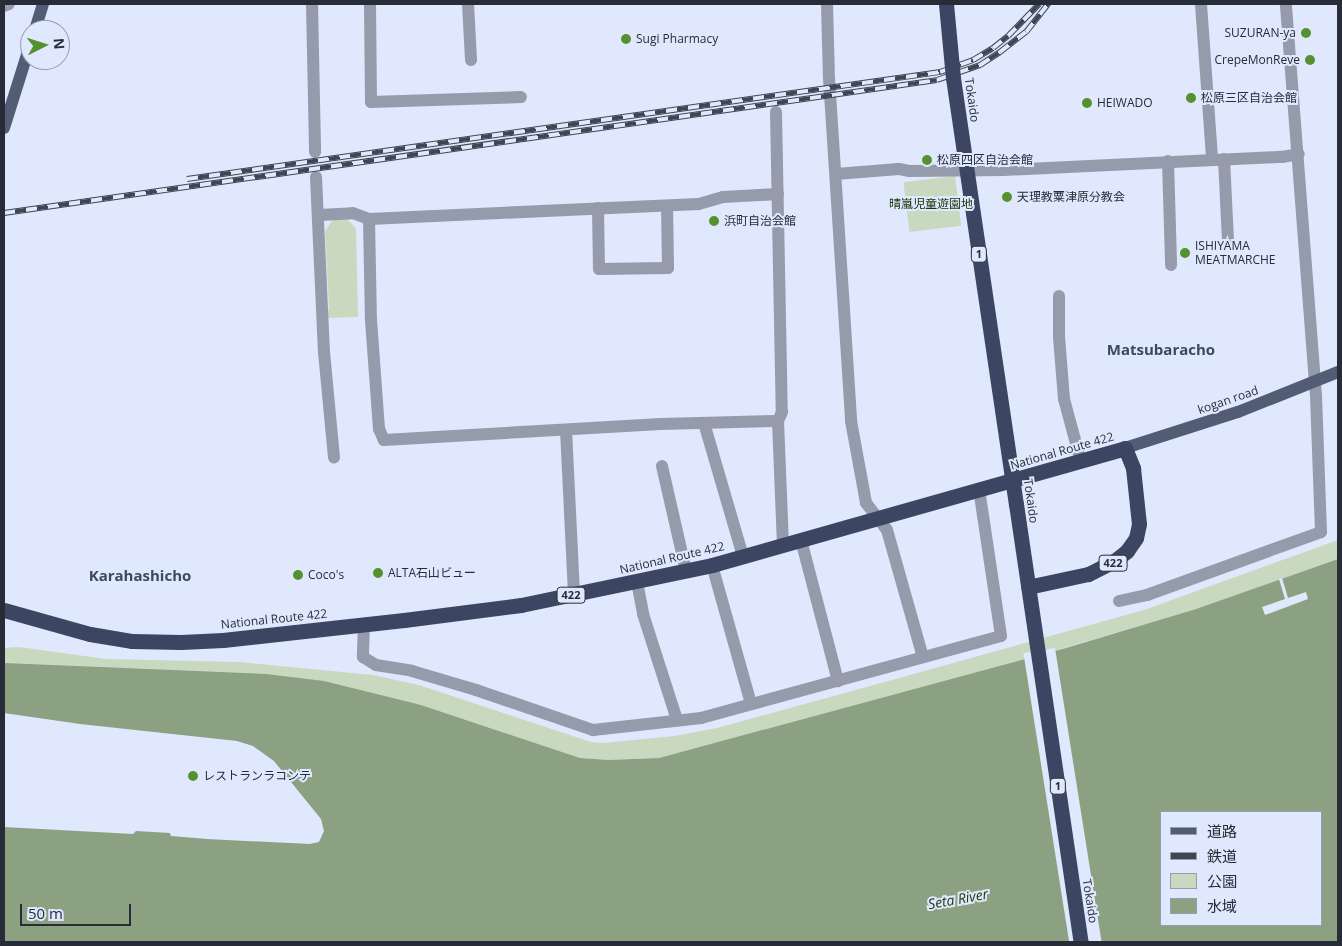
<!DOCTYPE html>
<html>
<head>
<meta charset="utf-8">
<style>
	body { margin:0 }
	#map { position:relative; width:1342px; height:946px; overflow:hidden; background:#dfe8fc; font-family:"Open Sans","Noto Sans JP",sans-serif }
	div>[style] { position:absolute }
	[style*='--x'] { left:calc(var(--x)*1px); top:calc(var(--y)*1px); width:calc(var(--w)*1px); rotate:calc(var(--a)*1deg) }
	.green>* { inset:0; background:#c8d9bf; transform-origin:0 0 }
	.water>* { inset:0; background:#8ca082 }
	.pier>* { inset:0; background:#dfe8fc; transform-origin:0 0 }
	.minor>* { height:12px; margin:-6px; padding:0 6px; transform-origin:6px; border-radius:6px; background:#959baa }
	.major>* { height:12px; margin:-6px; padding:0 6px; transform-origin:6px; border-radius:6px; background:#535c75 }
	.highway>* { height:15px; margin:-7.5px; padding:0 7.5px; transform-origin:7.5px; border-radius:7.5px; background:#3c4662 }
	.rail>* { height:5.5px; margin-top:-2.75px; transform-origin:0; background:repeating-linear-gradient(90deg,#dfe8fc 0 11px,#3f4552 0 22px); box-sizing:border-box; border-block:1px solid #3f4552 }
	.highway-bridge>* { height:15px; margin:-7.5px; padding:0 7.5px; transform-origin:7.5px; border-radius:7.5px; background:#3c4662 }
	.dots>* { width:14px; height:14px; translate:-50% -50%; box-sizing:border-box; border:2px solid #dfe8fc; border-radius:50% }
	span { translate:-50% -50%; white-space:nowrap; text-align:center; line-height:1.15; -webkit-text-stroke:4px #dfe8fc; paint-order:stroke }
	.shield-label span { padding:1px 4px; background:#dfe8fc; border:1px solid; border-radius:4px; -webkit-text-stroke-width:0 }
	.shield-label { font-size:11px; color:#272c38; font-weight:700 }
	.poi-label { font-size:12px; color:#272c38 }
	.right { translate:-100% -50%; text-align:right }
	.left { translate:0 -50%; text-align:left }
	.street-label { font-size:12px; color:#272c38 }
	.park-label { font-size:12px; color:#183304 }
	.water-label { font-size:14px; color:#203b0d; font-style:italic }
	.quarter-label { font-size:15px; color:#3d4864; font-weight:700 }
	.frame { position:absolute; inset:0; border:5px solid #272c38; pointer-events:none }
	.legend { position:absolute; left:1160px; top:811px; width:162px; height:115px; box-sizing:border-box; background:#dfe8fc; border:1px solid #959dae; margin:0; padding:6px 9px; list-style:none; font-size:15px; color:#272c38 }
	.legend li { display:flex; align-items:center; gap:10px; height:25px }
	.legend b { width:25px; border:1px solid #959dae }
	.north { position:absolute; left:20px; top:20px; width:50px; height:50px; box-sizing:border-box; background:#dfe8fc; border:1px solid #959dae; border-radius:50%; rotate:85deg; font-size:14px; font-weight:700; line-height:20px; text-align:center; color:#272c38 }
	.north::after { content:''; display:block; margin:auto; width:18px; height:22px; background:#56912f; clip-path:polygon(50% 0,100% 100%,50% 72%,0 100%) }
	.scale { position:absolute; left:20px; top:904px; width:111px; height:22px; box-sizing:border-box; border:2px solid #272c38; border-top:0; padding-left:6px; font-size:15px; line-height:18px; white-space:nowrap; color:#272c38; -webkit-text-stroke:4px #dfe8fc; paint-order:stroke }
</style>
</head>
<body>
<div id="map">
	<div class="green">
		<i style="left:955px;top:176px;width:50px;height:52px;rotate:83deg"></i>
		<i style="clip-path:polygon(347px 219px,356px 228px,358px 317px,327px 318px,329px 308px,325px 231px,333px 220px)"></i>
		<i style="clip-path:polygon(1338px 540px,1338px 559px,1196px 609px,1007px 665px,659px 758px,608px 760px,580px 758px,421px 705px,4px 663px,4px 648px,19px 647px,106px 659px,239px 662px,373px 675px,419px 685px,591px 742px,603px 743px,674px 736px,717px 728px,870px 686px,1144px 610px)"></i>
	</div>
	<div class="water">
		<i style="clip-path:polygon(evenodd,1338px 559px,1338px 942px,4px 942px,4px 827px,133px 834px,136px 831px,170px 833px,171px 836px,207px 839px,310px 844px,319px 842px,324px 831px,321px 819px,274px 761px,253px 746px,237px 741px,80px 724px,4px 713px,4px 663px,266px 674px,324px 681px,421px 705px,580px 758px,608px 760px,659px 758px,1066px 648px,1196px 609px,1338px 559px,1161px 812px,1321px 812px,1321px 925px,1161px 925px,1161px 812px)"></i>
	</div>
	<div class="pier">
		<i style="clip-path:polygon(1282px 578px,1288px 598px,1306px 592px,1308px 599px,1265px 615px,1262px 607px,1285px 599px,1279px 579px)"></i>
		<i style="left:1055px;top:648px;width:297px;height:32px;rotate:81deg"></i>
	</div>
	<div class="minor">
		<i style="--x:312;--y:4;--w:148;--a:88.8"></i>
		<i style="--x:370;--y:4;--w:98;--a:89.4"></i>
		<i style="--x:371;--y:102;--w:150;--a:-1.9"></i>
		<i style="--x:468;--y:4;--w:56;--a:86.9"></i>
		<i style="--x:827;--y:4;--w:74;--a:88.5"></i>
		<i style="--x:829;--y:78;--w:344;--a:86.3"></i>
		<i style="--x:851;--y:421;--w:83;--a:79.6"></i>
		<i style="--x:866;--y:503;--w:34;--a:52"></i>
		<i style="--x:887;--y:530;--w:132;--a:74.2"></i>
		<i style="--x:1201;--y:4;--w:155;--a:85.9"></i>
		<i style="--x:4;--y:6;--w:5;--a:-22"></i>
		<i style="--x:776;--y:112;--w:300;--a:88.9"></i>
		<i style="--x:782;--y:412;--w:10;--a:114"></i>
		<i style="--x:778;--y:421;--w:124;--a:87.7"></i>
		<i style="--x:1224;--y:159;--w:83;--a:87.2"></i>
		<i style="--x:1168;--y:161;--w:104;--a:88.3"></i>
		<i style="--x:836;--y:174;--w:63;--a:-4.5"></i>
		<i style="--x:899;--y:169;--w:10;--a:11"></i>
		<i style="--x:909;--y:171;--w:94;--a:-0.6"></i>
		<i style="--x:1003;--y:170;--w:279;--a:-2.7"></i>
		<i style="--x:1282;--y:157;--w:17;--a:-10"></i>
		<i style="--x:316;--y:177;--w:175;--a:87.4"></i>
		<i style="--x:324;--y:352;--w:106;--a:84.6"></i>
		<i style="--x:778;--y:194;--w:55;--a:176.9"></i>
		<i style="--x:723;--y:197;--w:26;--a:164"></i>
		<i style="--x:698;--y:204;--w:329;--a:177.4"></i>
		<i style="--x:369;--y:219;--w:101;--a:88.9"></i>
		<i style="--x:371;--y:320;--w:109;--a:85.8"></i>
		<i style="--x:379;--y:429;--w:12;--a:66"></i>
		<i style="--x:384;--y:440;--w:277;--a:-3.3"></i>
		<i style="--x:661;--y:424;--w:117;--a:-1.5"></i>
		<i style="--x:598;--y:208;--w:61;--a:89.1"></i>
		<i style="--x:599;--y:269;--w:69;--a:-0.8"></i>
		<i style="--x:668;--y:268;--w:62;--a:-90.9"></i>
		<i style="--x:319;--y:215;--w:34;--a:-3"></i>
		<i style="--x:353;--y:213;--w:17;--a:21"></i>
		<i style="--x:1059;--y:296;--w:41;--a:90"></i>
		<i style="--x:1059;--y:337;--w:62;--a:85.4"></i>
		<i style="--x:1064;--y:399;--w:65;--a:74.9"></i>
		<i style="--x:704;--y:423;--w:139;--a:73.7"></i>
		<i style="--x:566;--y:430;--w:164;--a:87.2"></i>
		<i style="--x:662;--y:466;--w:108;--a:77.1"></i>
		<i style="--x:801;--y:540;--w:146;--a:75.3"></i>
		<i style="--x:712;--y:565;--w:144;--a:74.3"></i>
		<i style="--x:637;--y:582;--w:33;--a:79"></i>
		<i style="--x:643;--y:614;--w:111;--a:72.2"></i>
		<i style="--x:1119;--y:601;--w:29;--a:-12"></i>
		<i style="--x:1147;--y:595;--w:185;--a:-19.9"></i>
		<i style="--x:1321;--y:532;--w:136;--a:-92.1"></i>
		<i style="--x:1316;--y:396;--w:393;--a:-94.4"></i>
		<i style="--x:364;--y:624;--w:33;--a:92"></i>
		<i style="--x:363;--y:657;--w:15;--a:32"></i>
		<i style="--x:376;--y:665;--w:36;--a:9"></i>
		<i style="--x:412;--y:671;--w:67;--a:16.5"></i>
		<i style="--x:476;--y:690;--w:124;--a:18.9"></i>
		<i style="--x:593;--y:730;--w:109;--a:-6.3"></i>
		<i style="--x:701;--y:718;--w:311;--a:-15.3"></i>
		<i style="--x:1001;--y:636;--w:149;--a:-98.5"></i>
	</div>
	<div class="major">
		<i style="--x:35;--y:30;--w:27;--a:-73"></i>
		<i style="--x:4;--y:128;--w:87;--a:-72.6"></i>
		<i style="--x:1125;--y:448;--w:119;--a:-17.7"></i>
		<i style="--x:1238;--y:412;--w:108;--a:-21.8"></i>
	</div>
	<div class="highway">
		<i style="--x:1016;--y:504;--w:443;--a:81.6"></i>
		<i style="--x:4;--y:610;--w:89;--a:15.6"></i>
		<i style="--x:90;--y:634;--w:43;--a:9.5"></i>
		<i style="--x:132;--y:641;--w:49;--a:1.2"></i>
		<i style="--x:181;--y:642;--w:42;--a:-2.7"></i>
		<i style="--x:223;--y:640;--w:182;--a:-6.3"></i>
		<i style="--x:404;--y:620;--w:118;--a:-7.3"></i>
		<i style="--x:521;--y:605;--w:195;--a:-11.8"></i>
		<i style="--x:712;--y:565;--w:429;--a:-15.8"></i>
		<i style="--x:1125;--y:448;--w:22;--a:68"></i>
		<i style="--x:1133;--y:468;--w:56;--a:83.9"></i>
		<i style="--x:1139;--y:524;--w:14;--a:102"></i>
		<i style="--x:1136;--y:538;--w:16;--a:125"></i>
		<i style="--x:1127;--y:551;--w:16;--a:142"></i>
		<i style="--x:1114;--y:561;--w:29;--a:153"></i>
		<i style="--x:1088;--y:574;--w:61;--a:167.8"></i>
	</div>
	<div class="rail">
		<i style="--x:187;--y:179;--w:761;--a:-8.09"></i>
		<i style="--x:940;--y:72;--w:35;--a:-20"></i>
		<i style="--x:973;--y:60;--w:23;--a:-31"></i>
		<i style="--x:993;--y:48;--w:19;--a:-39"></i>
		<i style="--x:1008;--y:36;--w:45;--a:-45.9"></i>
		<i style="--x:4;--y:213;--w:942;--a:-8.11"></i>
		<i style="--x:937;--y:80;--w:46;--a:-19.2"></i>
		<i style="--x:980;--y:65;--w:24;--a:-33"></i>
		<i style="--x:1000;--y:52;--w:33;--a:-38"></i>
		<i style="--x:1026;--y:32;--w:36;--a:-52"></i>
	</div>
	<div class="highway-bridge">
		<i style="--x:946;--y:4;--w:74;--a:84.6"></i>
		<i style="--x:953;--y:78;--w:431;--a:81.6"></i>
	</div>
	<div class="dots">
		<i style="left:1306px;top:33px;background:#56912f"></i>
		<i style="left:626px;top:39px;background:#56912f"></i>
		<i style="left:1310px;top:60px;background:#56912f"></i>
		<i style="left:1191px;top:98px;background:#56912f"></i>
		<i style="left:1087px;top:103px;background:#56912f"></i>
		<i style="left:927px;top:160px;background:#56912f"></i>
		<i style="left:1007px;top:197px;background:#56912f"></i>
		<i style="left:714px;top:221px;background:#56912f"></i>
		<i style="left:1185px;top:253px;background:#56912f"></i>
		<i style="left:378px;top:573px;background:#56912f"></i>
		<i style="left:298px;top:575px;background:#56912f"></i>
		<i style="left:193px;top:776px;background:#56912f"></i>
	</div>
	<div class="shield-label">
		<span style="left:979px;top:254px">1</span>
		<span style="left:1113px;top:563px">422</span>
		<span style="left:571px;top:595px">422</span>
		<span style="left:1058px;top:786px">1</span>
	</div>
	<div class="poi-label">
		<span class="right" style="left:1296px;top:33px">SUZURAN-ya</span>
		<span class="left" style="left:636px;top:39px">Sugi Pharmacy</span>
		<span class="right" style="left:1300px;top:60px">CrepeMonReve</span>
		<span class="left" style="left:1201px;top:98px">松原三区自治会館</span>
		<span class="left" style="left:1097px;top:103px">HEIWADO</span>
		<span class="left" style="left:937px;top:160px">松原四区自治会館</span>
		<span class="left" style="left:1017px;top:197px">天理教粟津原分教会</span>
		<span class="left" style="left:724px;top:221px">浜町自治会館</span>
		<span class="left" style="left:1195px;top:253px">ISHIYAMA<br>MEATMARCHE</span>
		<span class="left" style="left:388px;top:573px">ALTA石山ビュー</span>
		<span class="left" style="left:308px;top:575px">Coco's</span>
		<span class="left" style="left:203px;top:776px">レストランラコンテ</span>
	</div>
	<div class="street-label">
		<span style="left:972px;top:100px;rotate:82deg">Tokaido</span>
		<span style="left:1228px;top:400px;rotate:-19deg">kogan road</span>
		<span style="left:1062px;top:451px;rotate:-16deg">National Route 422</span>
		<span style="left:1031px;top:501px;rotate:82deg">Tokaido</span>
		<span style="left:672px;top:558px;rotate:-13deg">National Route 422</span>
		<span style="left:274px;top:619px;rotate:-6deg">National Route 422</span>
		<span style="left:1090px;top:901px;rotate:81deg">Tokaido</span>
	</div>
	<div class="park-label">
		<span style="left:931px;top:204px">晴嵐児童遊園地</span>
	</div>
	<div class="water-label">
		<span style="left:958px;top:899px;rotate:-10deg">Seta River</span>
	</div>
	<div class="quarter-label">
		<span style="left:1161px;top:350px">Matsubaracho</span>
		<span style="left:140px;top:576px">Karahashicho</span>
	</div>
	<div class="frame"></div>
	<ul class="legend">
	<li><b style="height:6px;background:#535c75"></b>道路</li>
	<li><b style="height:6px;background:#3f4552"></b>鉄道</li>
	<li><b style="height:14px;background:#c8d9bf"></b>公園</li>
	<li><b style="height:14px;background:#8ca082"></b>水域</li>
	</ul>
	<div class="north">N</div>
	<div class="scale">50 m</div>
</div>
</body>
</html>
